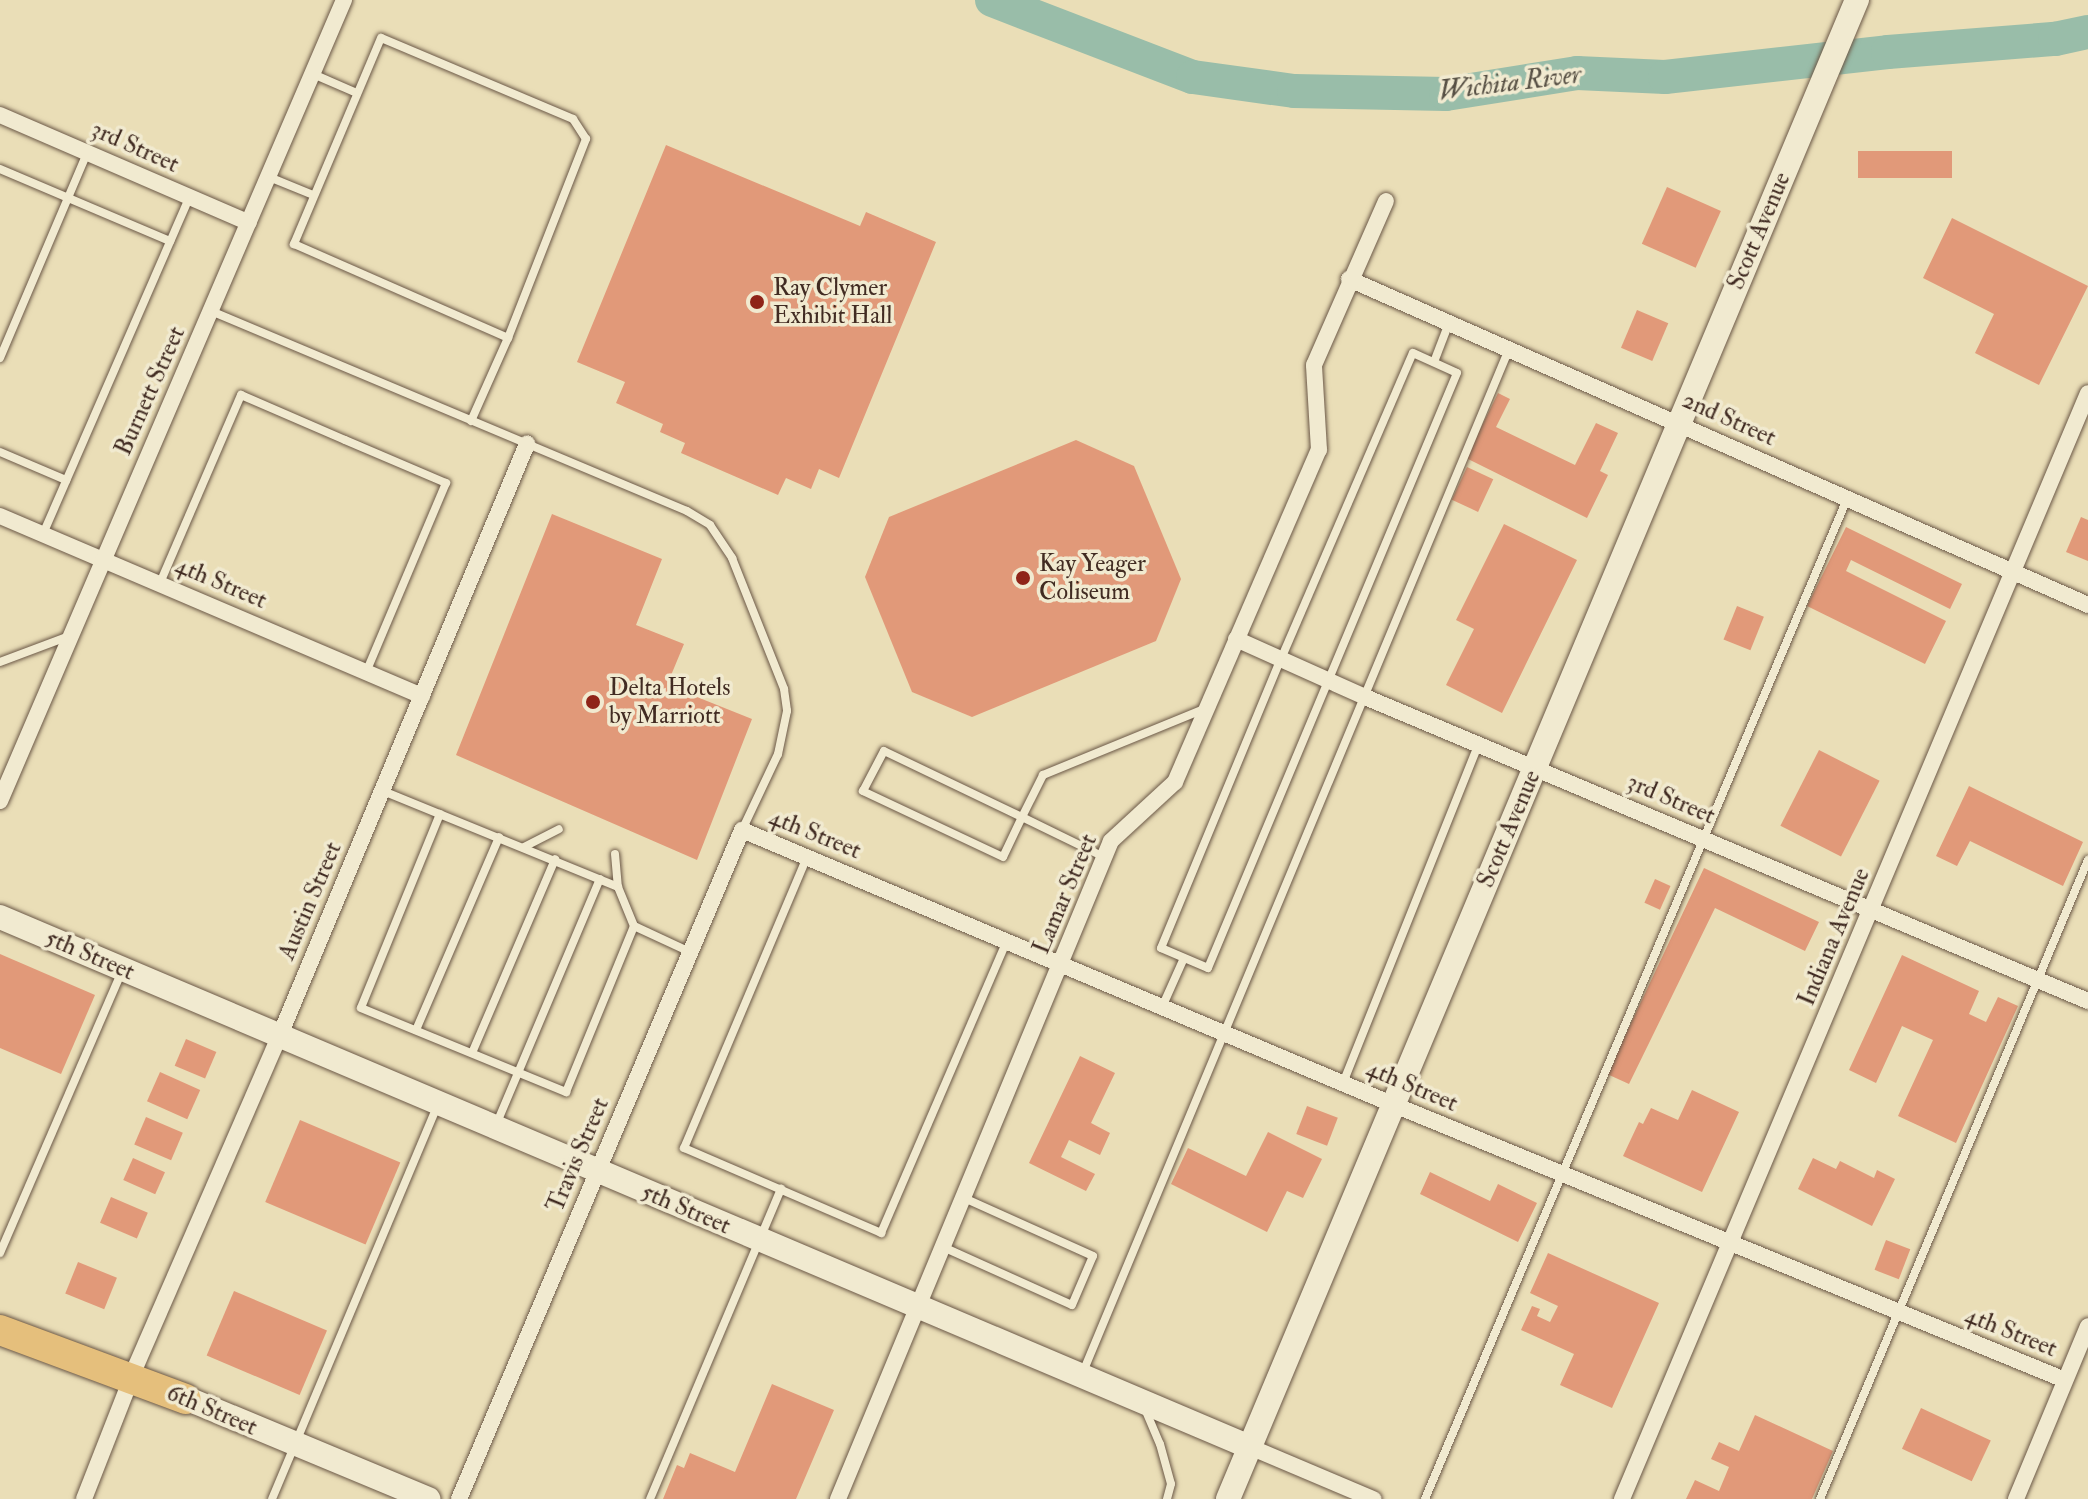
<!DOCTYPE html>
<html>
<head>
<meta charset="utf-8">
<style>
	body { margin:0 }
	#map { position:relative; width:2088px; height:1499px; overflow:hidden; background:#eadeb7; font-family:"IM FELL Double Pica",serif }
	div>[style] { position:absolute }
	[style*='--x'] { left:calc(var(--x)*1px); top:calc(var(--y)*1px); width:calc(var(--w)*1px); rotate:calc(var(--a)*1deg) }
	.river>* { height:34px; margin:-17px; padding:0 17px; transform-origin:17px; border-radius:17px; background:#99bda9 }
	.building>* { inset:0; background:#e19979; transform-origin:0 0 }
	.roads { filter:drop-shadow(0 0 2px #6b5847) drop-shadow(0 0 2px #6b5847) }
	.service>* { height:8px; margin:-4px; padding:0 4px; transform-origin:4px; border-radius:4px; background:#f1ead0 }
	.minor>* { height:16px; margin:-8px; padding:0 8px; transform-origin:8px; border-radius:8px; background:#f1ead0 }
	.secondary>* { height:24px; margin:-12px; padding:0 12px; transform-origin:12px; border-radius:12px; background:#f1ead0 }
	.motorway>* { height:30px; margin:-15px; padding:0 15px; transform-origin:15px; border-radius:15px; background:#e5bf7c }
	.dots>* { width:22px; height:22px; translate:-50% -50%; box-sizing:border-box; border:4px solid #f1ead0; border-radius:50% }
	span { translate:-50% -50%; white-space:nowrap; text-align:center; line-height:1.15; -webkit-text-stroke:7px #f1ead0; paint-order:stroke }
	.street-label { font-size:24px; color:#412b22 }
	.poi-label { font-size:24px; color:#412b22 }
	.left { translate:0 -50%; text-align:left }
	.water-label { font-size:26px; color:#575044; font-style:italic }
</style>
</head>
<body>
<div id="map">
	<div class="river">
		<i style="--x:992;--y:0;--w:215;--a:21"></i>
		<i style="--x:1193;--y:77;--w:102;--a:7.9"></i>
		<i style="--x:1294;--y:91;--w:152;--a:1.1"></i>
		<i style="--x:1446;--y:94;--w:133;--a:-9.1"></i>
		<i style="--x:1577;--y:73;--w:88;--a:2.6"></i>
		<i style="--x:1665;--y:77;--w:224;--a:-6.4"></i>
		<i style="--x:1888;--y:52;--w:168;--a:-4.5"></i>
		<i style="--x:2055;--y:39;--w:34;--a:-12"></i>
	</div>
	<div class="building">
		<i style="clip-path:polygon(666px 145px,860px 226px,866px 212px,936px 242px,839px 478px,819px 469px,811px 489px,786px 478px,778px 495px,681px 453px,685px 443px,660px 432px,663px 424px,616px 403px,625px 382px,577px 362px)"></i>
		<i style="left:1858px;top:151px;width:94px;height:27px"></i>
		<i style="left:1667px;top:187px;width:59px;height:62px;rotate:24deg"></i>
		<i style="clip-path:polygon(1952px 218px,2088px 286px,2039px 385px,1975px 353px,1994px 314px,1923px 278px)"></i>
		<i style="left:1637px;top:310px;width:34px;height:41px;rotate:23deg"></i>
		<i style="clip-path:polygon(1498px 393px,1510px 399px,1496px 427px,1575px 465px,1596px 423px,1618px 433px,1600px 471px,1608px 475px,1587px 518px,1466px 458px)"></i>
		<i style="clip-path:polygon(1076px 440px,1134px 466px,1181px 579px,1156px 641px,972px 717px,912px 692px,865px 577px,889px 517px)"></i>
		<i style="left:1467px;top:467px;width:29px;height:36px;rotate:25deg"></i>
		<i style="clip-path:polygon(552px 514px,662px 559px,636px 625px,684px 644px,667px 685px,752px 719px,697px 860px,456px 755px)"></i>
		<i style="clip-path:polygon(2081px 517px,2088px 520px,2088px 561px,2066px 552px)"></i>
		<i style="clip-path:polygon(1504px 524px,1577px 560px,1502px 713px,1446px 685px,1474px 629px,1456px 620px)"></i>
		<i style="clip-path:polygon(1846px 527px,1962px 584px,1950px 609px,1851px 560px,1846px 571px,1946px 621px,1925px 664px,1807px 606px)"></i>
		<i style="left:1737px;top:606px;width:29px;height:36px;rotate:22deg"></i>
		<i style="left:1819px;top:750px;width:68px;height:85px;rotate:27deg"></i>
		<i style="clip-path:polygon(1969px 786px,2083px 842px,2063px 886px,1970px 841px,1957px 866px,1936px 856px)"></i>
		<i style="clip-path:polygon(1704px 868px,1819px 922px,1805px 951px,1715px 908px,1629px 1084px,1607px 1074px)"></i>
		<i style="left:1655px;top:879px;width:17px;height:26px;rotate:24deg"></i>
		<i style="clip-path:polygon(0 954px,95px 995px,61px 1074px,0 1048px)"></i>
		<i style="clip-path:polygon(1902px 955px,1979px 991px,1969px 1014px,1986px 1022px,1998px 997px,2018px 1006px,1956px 1143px,1898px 1116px,1933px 1040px,1902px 1026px,1876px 1083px,1849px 1070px)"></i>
		<i style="left:186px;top:1039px;width:33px;height:29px;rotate:23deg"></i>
		<i style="clip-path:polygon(1080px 1056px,1115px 1073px,1091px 1123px,1110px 1133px,1100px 1155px,1069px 1140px,1061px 1157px,1095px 1174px,1086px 1191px,1029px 1163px)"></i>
		<i style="left:160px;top:1072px;width:44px;height:32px;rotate:24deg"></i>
		<i style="clip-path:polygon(1692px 1090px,1739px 1112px,1702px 1192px,1623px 1156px,1639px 1122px,1643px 1124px,1651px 1108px,1678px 1120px)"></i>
		<i style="left:1307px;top:1106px;width:33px;height:30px;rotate:21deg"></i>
		<i style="left:146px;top:1117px;width:40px;height:30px;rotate:23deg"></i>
		<i style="left:300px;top:1120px;width:109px;height:89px;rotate:23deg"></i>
		<i style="clip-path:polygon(1268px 1132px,1322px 1159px,1303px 1198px,1287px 1191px,1267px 1232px,1171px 1184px,1188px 1148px,1246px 1176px)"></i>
		<i style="left:133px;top:1158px;width:35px;height:24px;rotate:24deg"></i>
		<i style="clip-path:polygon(1813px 1158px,1836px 1169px,1840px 1161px,1874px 1178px,1877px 1170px,1895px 1179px,1872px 1226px,1798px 1189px)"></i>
		<i style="clip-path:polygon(1430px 1172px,1490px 1201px,1498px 1184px,1537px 1203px,1518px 1242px,1420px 1194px)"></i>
		<i style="left:111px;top:1197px;width:40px;height:28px;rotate:23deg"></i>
		<i style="left:1886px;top:1240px;width:26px;height:32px;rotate:21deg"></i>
		<i style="clip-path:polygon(1548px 1253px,1659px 1303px,1612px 1408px,1560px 1385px,1574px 1354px,1521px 1330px,1532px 1306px,1540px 1309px,1537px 1316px,1550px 1322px,1558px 1306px,1530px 1293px)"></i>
		<i style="left:78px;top:1262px;width:42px;height:34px;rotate:22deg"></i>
		<i style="left:234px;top:1291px;width:101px;height:70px;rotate:23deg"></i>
		<i style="clip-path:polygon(772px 1384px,834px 1410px,796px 1499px,663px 1499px,677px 1465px,684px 1468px,690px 1453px,735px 1472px)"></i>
		<i style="left:1921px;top:1408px;width:77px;height:45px;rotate:25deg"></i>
		<i style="clip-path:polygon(1755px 1415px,1833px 1451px,1812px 1499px,1686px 1499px,1695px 1480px,1719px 1491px,1729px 1467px,1711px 1459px,1719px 1442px,1739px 1451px)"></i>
	</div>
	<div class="roads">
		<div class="service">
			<i style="--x:313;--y:74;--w:48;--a:23.4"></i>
			<i style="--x:0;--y:169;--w:185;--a:23"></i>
			<i style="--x:269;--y:177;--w:48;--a:22.2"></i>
			<i style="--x:211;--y:311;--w:516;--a:22.79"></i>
			<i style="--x:687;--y:511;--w:27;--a:31"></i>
			<i style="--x:710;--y:525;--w:40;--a:56"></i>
			<i style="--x:732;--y:558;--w:141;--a:68.3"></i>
			<i style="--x:784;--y:689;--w:22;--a:82"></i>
			<i style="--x:787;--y:711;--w:44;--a:101.8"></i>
			<i style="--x:778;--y:754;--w:84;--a:115.3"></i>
			<i style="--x:1413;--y:353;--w:48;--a:24.4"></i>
			<i style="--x:1457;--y:373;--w:645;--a:112.71"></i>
			<i style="--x:1208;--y:968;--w:51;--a:-156.9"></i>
			<i style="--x:1161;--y:948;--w:313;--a:-67.5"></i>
			<i style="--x:1281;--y:659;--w:333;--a:-66.7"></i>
			<i style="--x:0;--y:358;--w:223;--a:-67"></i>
			<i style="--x:1434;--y:362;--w:42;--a:-69"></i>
			<i style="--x:471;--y:421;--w:91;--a:-66"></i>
			<i style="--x:508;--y:338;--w:214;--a:-68.6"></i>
			<i style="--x:586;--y:139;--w:24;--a:-123"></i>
			<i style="--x:573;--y:119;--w:208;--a:-157.1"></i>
			<i style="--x:381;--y:38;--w:224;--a:112.9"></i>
			<i style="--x:294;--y:244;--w:234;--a:23.7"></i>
			<i style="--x:0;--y:452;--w:72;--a:23"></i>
			<i style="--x:43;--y:534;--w:366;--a:-66.5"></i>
			<i style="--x:160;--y:583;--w:205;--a:-66.7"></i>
			<i style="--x:241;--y:395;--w:113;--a:23.4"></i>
			<i style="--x:345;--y:440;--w:110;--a:23.1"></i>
			<i style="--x:446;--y:483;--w:205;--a:112.9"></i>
			<i style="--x:0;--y:662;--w:74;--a:-20.6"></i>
			<i style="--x:884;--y:751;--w:153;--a:25.6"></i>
			<i style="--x:1022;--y:817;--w:44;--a:115.4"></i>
			<i style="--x:1003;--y:857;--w:155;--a:-154.8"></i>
			<i style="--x:863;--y:791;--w:45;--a:-62.3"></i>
			<i style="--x:383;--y:791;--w:254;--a:22.2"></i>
			<i style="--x:618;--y:887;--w:42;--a:67.7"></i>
			<i style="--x:634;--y:926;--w:62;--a:24.9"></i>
			<i style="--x:440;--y:814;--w:209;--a:112.2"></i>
			<i style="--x:361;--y:1008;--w:222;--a:22.3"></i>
			<i style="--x:566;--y:1092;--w:179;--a:-67.7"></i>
			<i style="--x:524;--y:847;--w:39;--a:-27"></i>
			<i style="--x:615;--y:854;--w:33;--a:85"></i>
			<i style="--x:807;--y:857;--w:316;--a:112.9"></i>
			<i style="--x:684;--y:1148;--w:215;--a:23.3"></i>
			<i style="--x:881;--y:1233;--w:318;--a:-66.7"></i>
			<i style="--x:1104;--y:857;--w:91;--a:-154"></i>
			<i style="--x:1022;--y:817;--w:47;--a:-63.4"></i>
			<i style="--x:1043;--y:775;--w:176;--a:-22.3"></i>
			<i style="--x:1163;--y:1005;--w:51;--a:-65.9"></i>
			<i style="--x:416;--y:1030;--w:210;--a:-66.7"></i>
			<i style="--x:472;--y:1053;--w:211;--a:-66.8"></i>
			<i style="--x:1343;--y:1083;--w:364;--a:-68.2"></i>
			<i style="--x:496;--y:1125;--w:267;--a:-67.1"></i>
			<i style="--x:943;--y:1247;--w:141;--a:24.2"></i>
			<i style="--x:1072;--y:1305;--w:53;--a:-66.8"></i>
			<i style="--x:1093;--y:1256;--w:141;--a:-155.8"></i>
			<i style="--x:0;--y:1253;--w:305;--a:-66.6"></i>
			<i style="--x:1083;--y:1372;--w:1108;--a:-67.39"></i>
			<i style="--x:1145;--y:1409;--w:38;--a:67"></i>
			<i style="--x:1160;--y:1444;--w:41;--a:74.6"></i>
			<i style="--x:1171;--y:1484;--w:16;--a:105"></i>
			<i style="--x:272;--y:1499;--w:428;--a:-67.2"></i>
			<i style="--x:650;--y:1499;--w:337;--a:-67.1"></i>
			<i style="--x:1425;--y:1499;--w:1085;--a:-67.12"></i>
			<i style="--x:1820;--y:1499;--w:693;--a:-67.25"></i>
		</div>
		<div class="minor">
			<i style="--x:0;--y:115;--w:271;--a:23.4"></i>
			<i style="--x:1349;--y:279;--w:808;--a:23.8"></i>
			<i style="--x:0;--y:516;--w:459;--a:23.1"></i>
			<i style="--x:1236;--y:639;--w:141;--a:24.2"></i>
			<i style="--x:1365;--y:697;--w:784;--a:22.81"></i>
			<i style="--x:0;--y:801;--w:872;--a:-66.76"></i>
			<i style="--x:132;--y:1375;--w:371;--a:-66.5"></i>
			<i style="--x:280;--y:1035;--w:641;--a:-67.32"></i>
			<i style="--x:1250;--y:1447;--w:134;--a:22.9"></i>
			<i style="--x:84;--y:1499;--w:129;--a:-68.6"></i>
			<i style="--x:459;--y:1499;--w:726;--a:-67.07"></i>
			<i style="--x:742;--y:830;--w:705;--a:22.86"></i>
			<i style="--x:1392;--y:1104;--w:727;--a:22.3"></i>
			<i style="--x:838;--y:1499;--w:712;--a:-67.47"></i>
			<i style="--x:1111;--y:841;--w:87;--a:-42.7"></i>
			<i style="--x:1175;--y:782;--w:362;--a:-66.6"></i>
			<i style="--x:1319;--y:450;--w:85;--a:-93.4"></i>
			<i style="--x:1314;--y:365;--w:179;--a:-66.3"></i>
			<i style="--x:1622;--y:1499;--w:1200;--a:-67.15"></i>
			<i style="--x:2016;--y:1499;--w:187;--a:-67.4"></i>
		</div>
		<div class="secondary">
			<i style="--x:0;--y:917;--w:1358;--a:22.98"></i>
			<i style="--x:169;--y:1391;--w:281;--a:22.6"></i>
			<i style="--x:1228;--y:1499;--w:1626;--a:-67.24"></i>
		</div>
		<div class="motorway">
			<i style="--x:0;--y:1330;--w:198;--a:20.4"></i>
		</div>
	</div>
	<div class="dots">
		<i style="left:757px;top:302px;background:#8f2418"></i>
		<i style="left:1023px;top:578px;background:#8f2418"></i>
		<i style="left:593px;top:702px;background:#8f2418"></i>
	</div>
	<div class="street-label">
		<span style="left:135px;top:147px;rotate:24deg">3rd Street</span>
		<span style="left:1759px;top:231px;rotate:-67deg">Scott Avenue</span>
		<span style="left:150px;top:391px;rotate:-66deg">Burnett Street</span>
		<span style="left:1729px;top:419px;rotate:24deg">2nd Street</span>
		<span style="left:221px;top:583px;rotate:23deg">4th Street</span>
		<span style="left:1671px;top:799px;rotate:23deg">3rd Street</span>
		<span style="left:1509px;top:829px;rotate:-67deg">Scott Avenue</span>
		<span style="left:815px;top:834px;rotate:22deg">4th Street</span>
		<span style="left:1065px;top:894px;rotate:-67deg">Lamar Street</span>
		<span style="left:310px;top:901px;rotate:-67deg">Austin Street</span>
		<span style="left:1834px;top:937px;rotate:-67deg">Indiana Avenue</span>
		<span style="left:90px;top:955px;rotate:23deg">5th Street</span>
		<span style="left:1412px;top:1086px;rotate:23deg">4th Street</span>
		<span style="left:578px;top:1155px;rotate:-67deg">Travis Street</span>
		<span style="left:686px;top:1209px;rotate:23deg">5th Street</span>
		<span style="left:2011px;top:1332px;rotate:22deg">4th Street</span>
		<span style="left:212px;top:1410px;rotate:23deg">6th Street</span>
	</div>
	<div class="poi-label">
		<span class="left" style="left:773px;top:302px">Ray Clymer<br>Exhibit Hall</span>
		<span class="left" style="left:1039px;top:578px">Kay Yeager<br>Coliseum</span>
		<span class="left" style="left:609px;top:702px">Delta Hotels<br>by Marriott</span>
	</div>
	<div class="water-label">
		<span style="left:1510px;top:84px;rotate:-7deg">Wichita River</span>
	</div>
</div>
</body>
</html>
